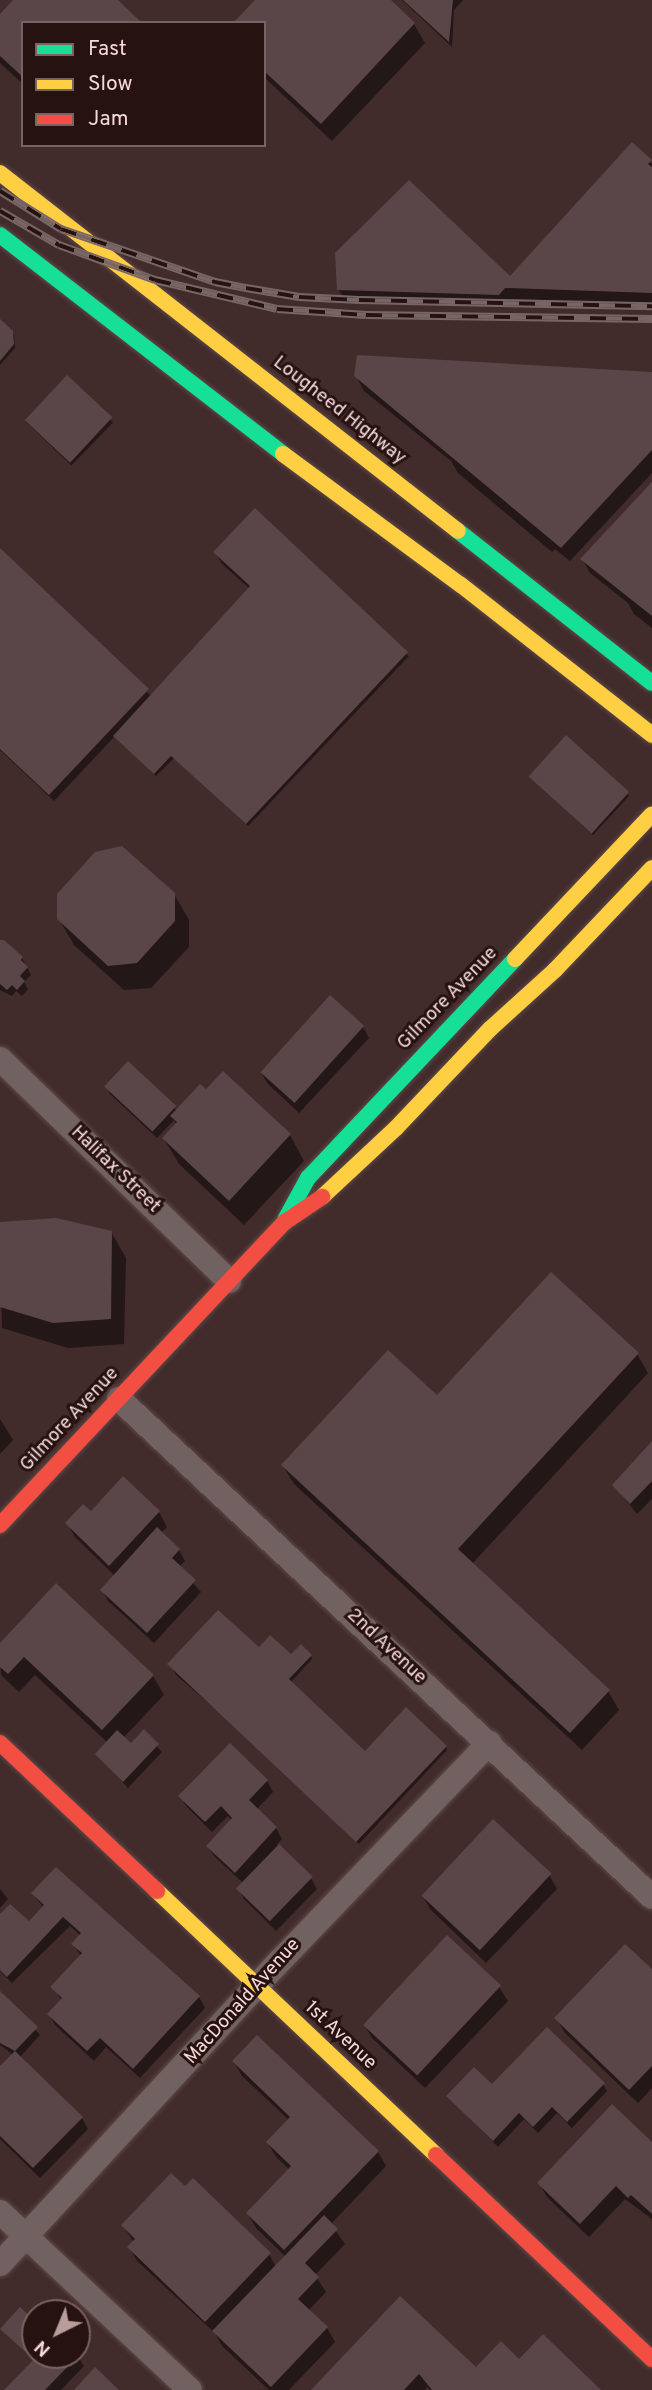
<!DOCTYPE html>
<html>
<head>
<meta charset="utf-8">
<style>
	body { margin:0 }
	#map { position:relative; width:652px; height:2390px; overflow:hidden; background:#422b2b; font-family:Overpass,sans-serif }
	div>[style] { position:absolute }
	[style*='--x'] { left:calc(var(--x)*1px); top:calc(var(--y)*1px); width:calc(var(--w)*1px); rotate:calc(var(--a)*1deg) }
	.shadow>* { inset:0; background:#0007; transform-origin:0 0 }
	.building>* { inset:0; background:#5a4648; transform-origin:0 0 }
	.roads { filter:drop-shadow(0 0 2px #5d4848) drop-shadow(0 0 2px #5d4848) }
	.street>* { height:24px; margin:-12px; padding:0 12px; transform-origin:12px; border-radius:12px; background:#726161 }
	.fast>* { height:16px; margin:-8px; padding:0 8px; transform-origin:8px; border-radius:8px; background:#16e098 }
	.slow>* { height:16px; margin:-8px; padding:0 8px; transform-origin:8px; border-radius:8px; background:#ffcf43 }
	.jam>* { height:16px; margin:-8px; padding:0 8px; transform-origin:8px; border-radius:8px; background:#f24e42 }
	.rail>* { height:8px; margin-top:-4px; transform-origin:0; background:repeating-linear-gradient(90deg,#261211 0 16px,#786666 0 32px); box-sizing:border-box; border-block:2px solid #786666 }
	span { translate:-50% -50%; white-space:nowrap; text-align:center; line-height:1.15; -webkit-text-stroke:6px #261211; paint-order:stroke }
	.street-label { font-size:19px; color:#f7dad8 }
	.legend { position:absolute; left:21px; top:21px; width:245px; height:126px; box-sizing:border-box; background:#261211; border:2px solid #7a6261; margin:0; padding:9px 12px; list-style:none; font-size:21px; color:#f7dad8 }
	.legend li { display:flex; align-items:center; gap:14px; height:35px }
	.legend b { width:35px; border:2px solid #7a6261 }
	.north { position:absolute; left:21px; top:2299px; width:70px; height:70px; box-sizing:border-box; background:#261211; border:2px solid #7a6261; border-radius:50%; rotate:223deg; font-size:19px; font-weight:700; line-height:28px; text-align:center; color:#f7dad8 }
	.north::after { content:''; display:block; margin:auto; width:24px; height:32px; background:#b89d9b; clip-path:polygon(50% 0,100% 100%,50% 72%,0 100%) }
</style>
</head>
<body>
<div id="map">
	<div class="shadow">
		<i style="clip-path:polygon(16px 0,116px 0,23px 23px,23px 84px,0 63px,0 17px)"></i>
		<i style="clip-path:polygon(257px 0,388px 0,414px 24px,425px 43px,332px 141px,264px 77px,264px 23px)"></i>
		<i style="clip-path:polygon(402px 0,463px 0,454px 10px,452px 47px)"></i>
		<i style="clip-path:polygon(632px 145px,652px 164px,652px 304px,512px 299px,506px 306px,345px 300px,338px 289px,510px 278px)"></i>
		<i style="clip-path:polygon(0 321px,14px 335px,15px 348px,0 365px)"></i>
		<i style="clip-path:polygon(652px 374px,652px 473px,570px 561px,555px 549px,552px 552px,458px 473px,451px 461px,364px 391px,356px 376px)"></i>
		<i style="left:67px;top:378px;width:64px;height:60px;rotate:44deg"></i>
		<i style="clip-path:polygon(652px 484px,652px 628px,634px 614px,628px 603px,590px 573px,582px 559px)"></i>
		<i style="clip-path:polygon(0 550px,151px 696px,250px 589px,222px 564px,216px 553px,409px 656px,248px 826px,174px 758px,156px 776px,115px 736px,54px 801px,0 750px)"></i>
		<i style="clip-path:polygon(532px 779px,627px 793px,629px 796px,593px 835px)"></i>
		<i style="clip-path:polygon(174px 894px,189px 920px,189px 947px,151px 988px,124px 990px,74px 945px,59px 919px)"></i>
		<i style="clip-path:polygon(0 943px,22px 958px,31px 975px,24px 982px,28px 989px,22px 996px,16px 991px,12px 996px,0 990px)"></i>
		<i style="clip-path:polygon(331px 997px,363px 1027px,369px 1038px,299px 1113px,267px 1083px,261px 1072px)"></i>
		<i style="clip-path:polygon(128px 1063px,177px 1111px,206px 1092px,223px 1073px,290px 1135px,304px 1161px,244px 1225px,179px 1164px,164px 1139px,177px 1125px,174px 1120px,157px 1138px,110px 1094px,106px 1087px)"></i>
		<i style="clip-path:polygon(0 1231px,111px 1232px,126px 1258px,124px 1344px,68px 1348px,2px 1328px)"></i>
		<i style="clip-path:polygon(637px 1354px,648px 1373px,472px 1564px,608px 1691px,619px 1710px,582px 1750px,294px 1484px,283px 1466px,437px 1398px)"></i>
		<i style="clip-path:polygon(0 1419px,13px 1440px,0 1454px)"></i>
		<i style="clip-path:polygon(652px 1444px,652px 1499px,637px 1514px,614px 1485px)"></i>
		<i style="clip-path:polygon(123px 1479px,159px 1512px,167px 1527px,161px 1533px,179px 1550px,185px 1561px,179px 1567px,201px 1592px,154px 1643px,108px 1601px,102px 1590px,115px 1576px,75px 1537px,67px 1523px,91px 1514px)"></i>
		<i style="clip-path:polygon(0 1645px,153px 1676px,164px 1695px,123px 1738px,131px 1746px,144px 1732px,162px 1752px,128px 1788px,97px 1754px,108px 1743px,35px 1675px,19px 1692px,1px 1675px)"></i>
		<i style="clip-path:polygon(257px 1648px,292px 1657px,311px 1656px,312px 1659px,290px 1683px,364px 1752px,446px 1747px,447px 1750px,359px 1844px,243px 1733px,176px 1675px,170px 1664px)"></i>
		<i style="clip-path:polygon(230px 1745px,267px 1781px,273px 1792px,256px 1810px,276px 1828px,282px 1839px,277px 1844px,311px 1878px,317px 1889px,276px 1931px,244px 1899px,238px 1888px,243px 1883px,215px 1857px,208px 1847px,232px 1821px,228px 1816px,212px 1832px,187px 1807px,180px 1797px)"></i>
		<i style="clip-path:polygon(549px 1875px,557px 1889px,486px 1963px,430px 1909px,422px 1895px)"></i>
		<i style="clip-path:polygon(0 1889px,8px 1899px,0 1908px)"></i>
		<i style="clip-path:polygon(33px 1894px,199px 1997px,205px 2008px,140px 2078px,106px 2047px,94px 2061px,55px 2025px,49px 2014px,62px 2001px,53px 1987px,81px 1956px,73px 1944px,81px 1936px,70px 1926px,12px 1983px,0 1971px,0 1917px,29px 1924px,44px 1908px)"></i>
		<i style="clip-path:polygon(652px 1972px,652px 2088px,638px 2103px,565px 2033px,557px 2019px)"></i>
		<i style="clip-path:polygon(499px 1987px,508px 2001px,425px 2088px,372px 2038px,364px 2024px)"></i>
		<i style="clip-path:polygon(0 1993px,40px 2035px,19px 2058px,82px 2118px,88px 2129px,40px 2178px,0 2139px,0 2069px,13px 2055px,0 2045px)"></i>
		<i style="clip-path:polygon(234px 2062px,378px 2152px,386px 2166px,331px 2224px,345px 2244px,315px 2275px,326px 2292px,308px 2311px,327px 2328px,335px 2342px,289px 2390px,269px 2390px,222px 2346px,215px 2333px,137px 2261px,129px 2247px,134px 2242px,123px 2226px,269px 2254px,276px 2267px,286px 2257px,256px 2228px,248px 2214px,290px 2170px,276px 2157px,268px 2143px,289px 2120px,242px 2076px)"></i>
		<i style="clip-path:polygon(603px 2084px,607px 2091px,572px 2128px,557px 2113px,538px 2133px,524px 2119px,498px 2147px,448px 2096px,492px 2086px)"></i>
		<i style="clip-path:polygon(652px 2145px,652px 2219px,625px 2199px,589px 2237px,547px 2197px,539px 2183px)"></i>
		<i style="clip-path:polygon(401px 2298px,476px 2370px,519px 2362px,599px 2390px,430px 2390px,427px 2387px,425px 2390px,313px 2390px)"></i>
		<i style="clip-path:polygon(35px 2324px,35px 2355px,77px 2355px,84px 2366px,61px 2390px,6px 2390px,34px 2361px,3px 2329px)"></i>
	</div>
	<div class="building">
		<i style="clip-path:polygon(13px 0,118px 0,142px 23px,23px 23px,23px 77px,0 56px,0 14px)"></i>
		<i style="clip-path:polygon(255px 0,391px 0,415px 23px,321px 124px,264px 71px,264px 23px,233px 23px)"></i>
		<i style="clip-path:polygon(403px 0,453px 0,449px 42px)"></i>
		<i style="clip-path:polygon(632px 142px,652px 160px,648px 164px,652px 167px,652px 293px,505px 288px,499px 295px,337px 290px,335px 253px,409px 180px,510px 276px)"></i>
		<i style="clip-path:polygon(0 319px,13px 331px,14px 344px,0 361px)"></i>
		<i style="clip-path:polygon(357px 355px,652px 372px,652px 450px,561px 548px,354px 376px)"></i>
		<i style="left:67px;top:375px;width:62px;height:62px;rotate:43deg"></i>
		<i style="clip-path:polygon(652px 482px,652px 616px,580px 559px)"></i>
		<i style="clip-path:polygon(255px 508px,408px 652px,246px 824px,171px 756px,154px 774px,113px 736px,250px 586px,213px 552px)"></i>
		<i style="clip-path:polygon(0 548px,149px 689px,49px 795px,0 749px)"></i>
		<i style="left:566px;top:735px;width:85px;height:56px;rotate:42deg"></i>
		<i style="clip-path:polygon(122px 846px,175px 893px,175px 921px,137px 963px,108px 966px,57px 919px,57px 894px,95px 852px)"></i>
		<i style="clip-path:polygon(0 940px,4px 940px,23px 957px,21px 960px,28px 967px,20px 976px,25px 981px,17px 990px,12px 985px,7px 990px,0 984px)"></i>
		<i style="left:330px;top:995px;width:46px;height:104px;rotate:42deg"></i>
		<i style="left:128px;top:1061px;width:66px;height:35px;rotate:43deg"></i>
		<i style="clip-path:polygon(223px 1071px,291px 1134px,229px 1201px,162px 1138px,177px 1122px,170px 1116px,200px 1084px,206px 1089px)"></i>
		<i style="clip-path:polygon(56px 1218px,112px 1231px,111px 1319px,53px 1323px,0 1307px,0 1222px)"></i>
		<i style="clip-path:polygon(551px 1272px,639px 1353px,458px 1549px,610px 1690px,570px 1733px,281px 1465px,388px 1350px,437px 1395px)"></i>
		<i style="clip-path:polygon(652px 1441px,652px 1481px,630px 1504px,612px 1485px)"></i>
		<i style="clip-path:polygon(123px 1476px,160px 1511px,109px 1566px,65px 1523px,83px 1504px,91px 1511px)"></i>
		<i style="clip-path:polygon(157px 1527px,180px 1549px,172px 1558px,196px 1580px,147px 1633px,100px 1590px)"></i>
		<i style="clip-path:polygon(56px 1583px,154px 1675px,102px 1730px,24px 1657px,8px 1674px,0 1667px,0 1643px)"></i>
		<i style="clip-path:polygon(218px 1610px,259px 1647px,270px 1635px,291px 1654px,301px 1644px,312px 1655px,289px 1679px,365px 1751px,406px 1707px,447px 1746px,356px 1842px,167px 1664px)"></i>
		<i style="clip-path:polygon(144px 1729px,159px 1744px,123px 1782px,95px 1754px,117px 1730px,131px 1743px)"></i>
		<i style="clip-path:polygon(230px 1743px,268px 1780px,249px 1800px,277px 1827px,235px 1873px,206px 1846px,232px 1818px,221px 1806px,205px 1822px,178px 1796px)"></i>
		<i style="left:493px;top:1819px;width:80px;height:105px;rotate:43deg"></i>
		<i style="left:279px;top:1844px;width:47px;height:62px;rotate:44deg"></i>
		<i style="clip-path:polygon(56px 1867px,200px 1996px,133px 2069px,100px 2038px,87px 2051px,47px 2014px,62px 1998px,50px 1987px,82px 1953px,71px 1944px,81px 1933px,63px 1917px,7px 1977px,0 1970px,0 1914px,10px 1904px,29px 1921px,44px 1905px,31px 1893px)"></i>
		<i style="left:447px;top:1935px;width:74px;height:123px;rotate:43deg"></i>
		<i style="clip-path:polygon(625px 1944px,652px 1969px,652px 2066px,629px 2090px,554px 2018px)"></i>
		<i style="clip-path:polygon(0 1991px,38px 2027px,15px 2051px,0 2043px)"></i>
		<i style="clip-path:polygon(547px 2027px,605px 2083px,567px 2122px,552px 2107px,533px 2127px,519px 2113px,493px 2141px,446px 2096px,474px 2067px,492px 2084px)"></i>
		<i style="clip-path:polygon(257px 2035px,379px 2151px,284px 2250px,246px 2213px,291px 2166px,266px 2142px,290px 2117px,232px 2061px)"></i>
		<i style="clip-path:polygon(15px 2051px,83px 2117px,33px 2168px,0 2136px,0 2066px)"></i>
		<i style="clip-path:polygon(612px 2104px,652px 2142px,652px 2214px,631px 2195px,628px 2198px,616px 2186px,580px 2224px,537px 2183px)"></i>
		<i style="clip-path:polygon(171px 2173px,185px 2186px,193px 2178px,271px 2253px,205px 2322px,127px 2247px,135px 2239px,121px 2225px)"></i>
		<i style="clip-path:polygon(324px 2215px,338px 2229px,305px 2263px,319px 2277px,298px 2299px,328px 2327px,271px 2387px,212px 2331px)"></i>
		<i style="clip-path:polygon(400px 2296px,476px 2367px,501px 2341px,519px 2359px,543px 2334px,601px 2390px,432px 2390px,419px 2374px,404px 2390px,311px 2390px)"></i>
		<i style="clip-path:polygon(20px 2307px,35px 2321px,35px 2351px,30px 2356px,0 2329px)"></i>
		<i style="clip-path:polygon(38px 2355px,79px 2355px,45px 2390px,4px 2390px)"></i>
		<i style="clip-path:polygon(95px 2367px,119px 2390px,74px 2390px)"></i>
	</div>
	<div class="roads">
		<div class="street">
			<i style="--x:0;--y:1059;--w:319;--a:44.1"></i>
			<i style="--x:119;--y:1399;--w:729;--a:43.06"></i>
			<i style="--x:0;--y:2212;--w:260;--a:43.1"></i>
			<i style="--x:0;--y:2264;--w:414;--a:-47.3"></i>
			<i style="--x:281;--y:1960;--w:301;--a:-46.2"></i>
		</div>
		<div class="fast">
			<i style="--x:0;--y:235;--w:358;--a:37.7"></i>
			<i style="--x:458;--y:531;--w:246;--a:38.1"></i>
			<i style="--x:286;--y:1218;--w:46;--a:-61.2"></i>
			<i style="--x:308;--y:1178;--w:301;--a:-46.6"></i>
		</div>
		<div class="slow">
			<i style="--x:0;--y:173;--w:581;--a:38.01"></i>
			<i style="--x:283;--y:454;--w:221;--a:36.4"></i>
			<i style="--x:461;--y:585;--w:243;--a:38.1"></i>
			<i style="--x:515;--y:959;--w:199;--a:-46.6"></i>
			<i style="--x:322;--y:1197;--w:101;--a:-43"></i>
			<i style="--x:396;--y:1128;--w:137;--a:-46.5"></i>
			<i style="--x:490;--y:1029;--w:88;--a:-42.2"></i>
			<i style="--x:555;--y:970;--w:141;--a:-46.4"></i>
			<i style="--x:157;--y:1891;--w:384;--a:43.4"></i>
		</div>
		<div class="jam">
			<i style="--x:0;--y:1525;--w:416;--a:-46.8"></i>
			<i style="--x:285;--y:1222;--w:45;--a:-34"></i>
			<i style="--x:0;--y:1743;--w:216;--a:43.3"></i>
			<i style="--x:436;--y:2155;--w:297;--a:43.4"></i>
		</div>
	</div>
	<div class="rail">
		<i style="--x:0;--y:191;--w:72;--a:31.9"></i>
		<i style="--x:61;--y:229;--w:163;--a:19"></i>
		<i style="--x:215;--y:282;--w:32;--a:11"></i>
		<i style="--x:246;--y:288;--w:54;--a:9.6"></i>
		<i style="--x:299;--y:297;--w:60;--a:2.9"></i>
		<i style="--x:359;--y:300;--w:293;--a:1.2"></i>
		<i style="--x:0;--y:211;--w:68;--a:30"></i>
		<i style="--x:59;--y:245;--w:102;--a:20"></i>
		<i style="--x:155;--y:280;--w:125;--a:13.4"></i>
		<i style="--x:277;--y:309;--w:89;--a:3.9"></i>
		<i style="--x:366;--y:315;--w:286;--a:0.8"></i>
	</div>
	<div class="street-label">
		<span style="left:339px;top:411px;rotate:38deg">Lougheed Highway</span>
		<span style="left:448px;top:999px;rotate:-46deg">Gilmore Avenue</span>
		<span style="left:115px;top:1170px;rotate:44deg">Halifax Street</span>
		<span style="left:70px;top:1420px;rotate:-47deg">Gilmore Avenue</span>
		<span style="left:386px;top:1647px;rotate:43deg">2nd Avenue</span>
		<span style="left:243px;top:2002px;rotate:-48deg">MacDonald Avenue</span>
		<span style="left:340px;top:2036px;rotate:43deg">1st Avenue</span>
	</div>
	<ul class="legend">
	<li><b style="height:9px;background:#16e098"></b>Fast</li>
	<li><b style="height:9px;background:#ffcf43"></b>Slow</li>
	<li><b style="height:9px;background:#f24e42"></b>Jam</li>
	</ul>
	<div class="north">N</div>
</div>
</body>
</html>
